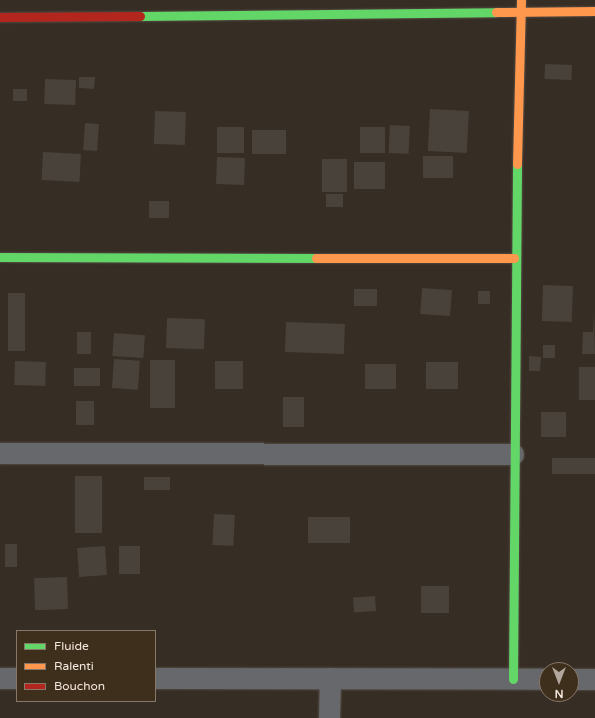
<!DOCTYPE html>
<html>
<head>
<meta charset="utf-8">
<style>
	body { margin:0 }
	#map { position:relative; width:595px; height:718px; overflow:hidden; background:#362d24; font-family:"Varela Round",sans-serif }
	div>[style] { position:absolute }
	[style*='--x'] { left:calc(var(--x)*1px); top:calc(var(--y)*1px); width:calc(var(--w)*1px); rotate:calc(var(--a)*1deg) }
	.building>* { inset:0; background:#49423a; transform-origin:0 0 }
	.roads { filter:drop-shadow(0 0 1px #534b43) drop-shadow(0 0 1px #534b43) }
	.street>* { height:21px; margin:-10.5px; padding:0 10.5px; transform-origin:10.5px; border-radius:10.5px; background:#67686c }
	.fast>* { height:9px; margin:-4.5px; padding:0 4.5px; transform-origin:4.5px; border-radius:4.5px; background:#63d668 }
	.slow>* { height:9px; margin:-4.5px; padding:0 4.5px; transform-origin:4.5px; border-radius:4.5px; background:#ff974d }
	.jam>* { height:9px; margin:-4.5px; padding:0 4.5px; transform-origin:4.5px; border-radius:4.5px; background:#b3261e }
	span { translate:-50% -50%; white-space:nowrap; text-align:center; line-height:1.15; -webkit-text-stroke:3px #3e2e1c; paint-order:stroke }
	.legend { position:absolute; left:16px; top:630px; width:140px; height:72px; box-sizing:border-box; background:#3e2e1c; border:1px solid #86786a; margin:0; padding:5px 7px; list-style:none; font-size:12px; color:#f3e8de }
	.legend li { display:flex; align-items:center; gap:8px; height:20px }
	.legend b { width:20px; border:1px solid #86786a }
	.north { position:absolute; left:539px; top:662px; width:40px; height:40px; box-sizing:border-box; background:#3e2e1c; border:1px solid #86786a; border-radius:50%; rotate:180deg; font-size:11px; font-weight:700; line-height:16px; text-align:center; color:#f3e8de }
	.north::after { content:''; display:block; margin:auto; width:14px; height:18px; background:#b1a79d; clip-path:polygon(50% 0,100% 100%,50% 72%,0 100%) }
</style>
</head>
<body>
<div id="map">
	<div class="building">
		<i style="left:545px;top:64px;width:27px;height:15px;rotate:2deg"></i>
		<i style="clip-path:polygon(79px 77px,95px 77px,94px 89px,79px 88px)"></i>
		<i style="left:45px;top:79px;width:31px;height:25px;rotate:2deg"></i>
		<i style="left:13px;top:89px;width:14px;height:12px"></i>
		<i style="left:430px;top:109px;width:39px;height:42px;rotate:3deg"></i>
		<i style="left:155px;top:111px;width:31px;height:33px;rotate:2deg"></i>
		<i style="left:85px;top:123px;width:14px;height:27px;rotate:4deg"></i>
		<i style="left:390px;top:125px;width:20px;height:28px;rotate:3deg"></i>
		<i style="left:217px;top:127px;width:27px;height:26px"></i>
		<i style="left:360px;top:127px;width:25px;height:26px"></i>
		<i style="left:252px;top:130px;width:34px;height:24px"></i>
		<i style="left:43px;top:152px;width:38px;height:28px;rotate:3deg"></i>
		<i style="left:423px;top:156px;width:30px;height:22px"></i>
		<i style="left:217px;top:157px;width:28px;height:27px;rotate:2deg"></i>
		<i style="left:322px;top:159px;width:25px;height:33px"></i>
		<i style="left:354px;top:162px;width:31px;height:27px"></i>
		<i style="left:326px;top:194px;width:17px;height:13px"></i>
		<i style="left:149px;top:201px;width:20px;height:17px"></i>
		<i style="left:543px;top:285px;width:30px;height:36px;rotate:2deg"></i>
		<i style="left:422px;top:288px;width:30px;height:26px;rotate:4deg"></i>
		<i style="left:354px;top:289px;width:23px;height:17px"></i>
		<i style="left:478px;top:291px;width:12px;height:13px"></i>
		<i style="left:8px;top:293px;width:17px;height:58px"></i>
		<i style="clip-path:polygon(594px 309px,595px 354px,582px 354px,583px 332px,593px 332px)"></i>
		<i style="left:167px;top:318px;width:38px;height:30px;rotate:2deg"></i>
		<i style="left:286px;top:322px;width:59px;height:30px;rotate:2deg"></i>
		<i style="left:77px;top:332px;width:14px;height:22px"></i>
		<i style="left:114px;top:333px;width:31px;height:23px;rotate:4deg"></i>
		<i style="left:543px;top:345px;width:12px;height:13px"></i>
		<i style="clip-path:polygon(529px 356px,541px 357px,540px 371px,529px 371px)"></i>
		<i style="left:114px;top:359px;width:26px;height:29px;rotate:4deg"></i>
		<i style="left:150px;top:360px;width:25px;height:48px"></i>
		<i style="left:15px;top:361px;width:31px;height:24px;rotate:2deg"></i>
		<i style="left:215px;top:361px;width:28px;height:28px"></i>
		<i style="left:426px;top:362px;width:32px;height:27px"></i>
		<i style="left:365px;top:364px;width:31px;height:25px"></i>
		<i style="left:579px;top:367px;width:16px;height:33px"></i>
		<i style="left:100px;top:368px;width:18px;height:26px;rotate:90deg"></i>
		<i style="left:283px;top:397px;width:21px;height:30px"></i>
		<i style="left:76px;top:401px;width:18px;height:24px"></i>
		<i style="left:541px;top:412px;width:25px;height:25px"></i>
		<i style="left:595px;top:458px;width:16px;height:43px;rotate:90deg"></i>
		<i style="left:75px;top:476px;width:27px;height:57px"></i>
		<i style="left:144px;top:477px;width:26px;height:13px"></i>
		<i style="left:214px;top:514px;width:21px;height:31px;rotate:3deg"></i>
		<i style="left:308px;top:517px;width:42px;height:26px"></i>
		<i style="left:5px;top:544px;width:12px;height:23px"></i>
		<i style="left:105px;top:546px;width:29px;height:28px;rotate:86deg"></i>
		<i style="left:119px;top:546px;width:21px;height:28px"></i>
		<i style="left:67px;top:577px;width:32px;height:33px;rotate:88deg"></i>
		<i style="left:421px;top:586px;width:28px;height:27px"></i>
		<i style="left:375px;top:596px;width:15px;height:22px;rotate:86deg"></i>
	</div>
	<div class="roads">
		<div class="street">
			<i style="--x:0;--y:453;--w:513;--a:0.11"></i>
			<i style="--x:0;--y:678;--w:17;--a:0"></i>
			<i style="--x:155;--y:678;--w:392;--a:0.1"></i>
			<i style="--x:571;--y:679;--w:24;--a:0"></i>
			<i style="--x:329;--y:718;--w:40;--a:-88.6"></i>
		</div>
		<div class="fast">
			<i style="--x:140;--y:16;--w:356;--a:-0.6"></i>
			<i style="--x:0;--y:257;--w:316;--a:0.2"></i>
			<i style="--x:513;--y:679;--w:515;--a:-89.55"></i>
		</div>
		<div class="slow">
			<i style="--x:496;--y:12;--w:99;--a:-0.6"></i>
			<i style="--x:517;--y:164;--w:164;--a:-88.6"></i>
			<i style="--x:316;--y:258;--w:198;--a:0"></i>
		</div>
		<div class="jam">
			<i style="--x:0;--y:17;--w:140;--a:-0.4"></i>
		</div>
	</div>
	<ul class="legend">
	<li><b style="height:5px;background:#63d668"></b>Fluide</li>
	<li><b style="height:5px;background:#ff974d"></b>Ralenti</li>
	<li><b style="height:5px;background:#b3261e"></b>Bouchon</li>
	</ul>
	<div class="north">N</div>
</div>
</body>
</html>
